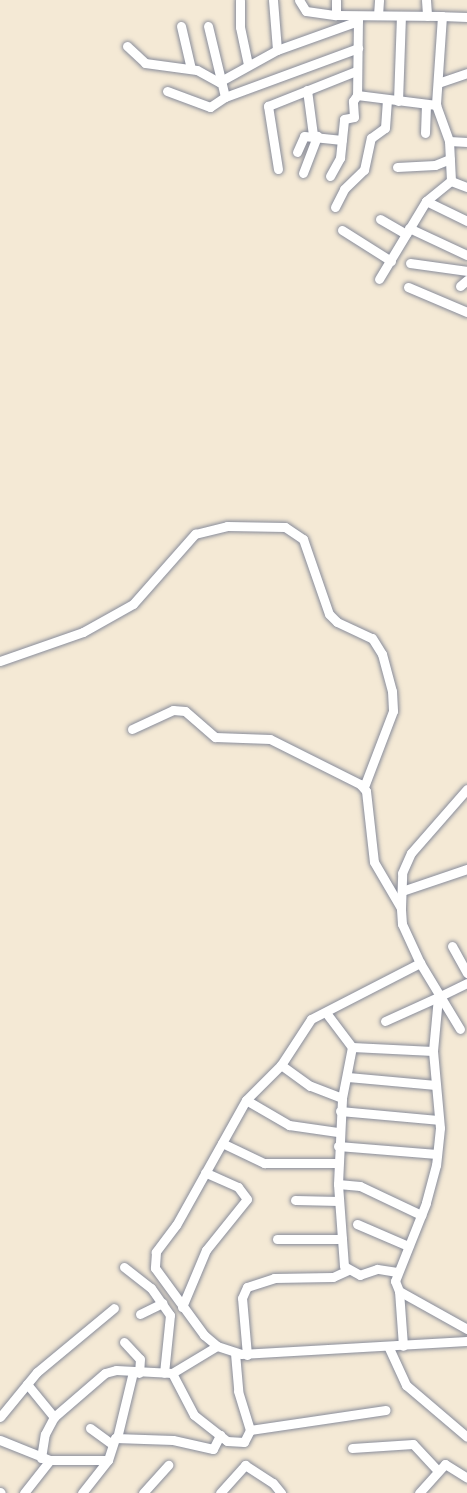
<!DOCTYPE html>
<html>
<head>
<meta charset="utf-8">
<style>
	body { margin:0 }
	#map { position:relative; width:467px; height:1493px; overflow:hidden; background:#f4e9d5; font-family:"Libre Bodoni",serif }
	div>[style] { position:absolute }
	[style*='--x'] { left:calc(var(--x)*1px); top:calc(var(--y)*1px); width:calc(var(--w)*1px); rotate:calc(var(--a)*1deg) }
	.roads { filter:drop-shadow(0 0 2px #888c9a) drop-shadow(0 0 2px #888c9a) }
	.minor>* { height:9px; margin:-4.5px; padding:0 4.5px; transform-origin:4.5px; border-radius:4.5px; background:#fff }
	span { translate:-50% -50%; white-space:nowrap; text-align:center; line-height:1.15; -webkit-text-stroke:6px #f7f3e8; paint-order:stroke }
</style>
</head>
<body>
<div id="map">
	<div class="roads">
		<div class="minor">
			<i style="--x:240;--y:0;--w:27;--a:90"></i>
			<i style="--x:240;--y:27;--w:39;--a:78"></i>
			<i style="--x:273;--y:0;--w:50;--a:85.4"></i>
			<i style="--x:299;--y:0;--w:13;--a:58"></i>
			<i style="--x:306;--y:11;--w:30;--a:8"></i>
			<i style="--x:336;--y:15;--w:106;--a:0.5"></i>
			<i style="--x:426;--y:0;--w:16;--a:86"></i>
			<i style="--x:336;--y:15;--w:15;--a:-90"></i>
			<i style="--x:378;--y:15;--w:15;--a:-86"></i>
			<i style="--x:467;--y:17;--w:25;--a:-178"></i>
			<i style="--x:442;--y:16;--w:89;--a:93.9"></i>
			<i style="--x:436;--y:105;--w:38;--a:70"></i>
			<i style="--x:449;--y:141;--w:18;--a:3"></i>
			<i style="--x:358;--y:18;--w:77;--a:90.7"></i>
			<i style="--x:357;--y:95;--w:80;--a:7.2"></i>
			<i style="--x:181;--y:26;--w:44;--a:76.9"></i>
			<i style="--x:208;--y:26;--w:73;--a:76.5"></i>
			<i style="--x:127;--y:46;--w:25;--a:43"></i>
			<i style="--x:145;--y:63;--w:52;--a:7.7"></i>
			<i style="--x:197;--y:70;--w:25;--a:29"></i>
			<i style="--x:219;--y:82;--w:66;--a:-28.9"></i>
			<i style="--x:277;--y:50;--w:86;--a:-19.7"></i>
			<i style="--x:438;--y:83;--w:31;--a:-19"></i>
			<i style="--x:307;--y:90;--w:45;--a:82.4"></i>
			<i style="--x:167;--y:91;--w:46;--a:20.4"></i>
			<i style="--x:210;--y:107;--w:18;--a:-34"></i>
			<i style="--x:225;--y:97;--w:142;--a:-20.2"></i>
			<i style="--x:398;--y:101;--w:85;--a:-88"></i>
			<i style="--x:425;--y:133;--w:29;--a:-88"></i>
			<i style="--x:449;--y:141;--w:40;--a:87.1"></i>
			<i style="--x:451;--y:181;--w:17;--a:21"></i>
			<i style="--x:297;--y:152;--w:17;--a:-66"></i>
			<i style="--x:304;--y:136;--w:38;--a:6"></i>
			<i style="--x:397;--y:167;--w:38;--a:-3"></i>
			<i style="--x:435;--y:165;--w:16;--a:-22"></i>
			<i style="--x:278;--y:169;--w:64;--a:-99"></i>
			<i style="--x:268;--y:106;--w:95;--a:-21.7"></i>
			<i style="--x:303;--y:173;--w:40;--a:-69"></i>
			<i style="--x:330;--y:176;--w:21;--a:-61"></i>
			<i style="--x:340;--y:158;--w:39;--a:-84"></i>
			<i style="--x:344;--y:119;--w:10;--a:-11"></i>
			<i style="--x:354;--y:117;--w:16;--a:-94"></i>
			<i style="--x:353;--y:101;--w:7;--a:-56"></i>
			<i style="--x:426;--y:201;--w:46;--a:26"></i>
			<i style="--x:335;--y:207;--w:20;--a:-63"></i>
			<i style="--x:344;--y:189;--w:28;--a:-44"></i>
			<i style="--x:364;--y:170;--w:33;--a:-78"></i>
			<i style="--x:371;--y:138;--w:17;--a:-36"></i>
			<i style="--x:385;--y:128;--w:29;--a:-86"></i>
			<i style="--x:380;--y:219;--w:30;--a:30"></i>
			<i style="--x:409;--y:228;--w:64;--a:25"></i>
			<i style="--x:342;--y:230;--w:58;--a:32.3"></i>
			<i style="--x:410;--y:263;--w:58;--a:8"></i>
			<i style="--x:379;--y:279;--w:91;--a:-58.9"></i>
			<i style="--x:426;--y:201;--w:32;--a:-39"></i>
			<i style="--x:460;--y:286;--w:9;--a:-41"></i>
			<i style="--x:408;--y:287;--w:64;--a:23"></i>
			<i style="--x:0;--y:661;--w:88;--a:-19.3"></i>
			<i style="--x:83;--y:632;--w:57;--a:-29.2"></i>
			<i style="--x:133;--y:604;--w:94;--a:-48.5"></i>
			<i style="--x:195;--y:534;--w:33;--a:-14"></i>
			<i style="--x:227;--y:526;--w:58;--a:1"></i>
			<i style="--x:285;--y:527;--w:22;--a:34"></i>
			<i style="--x:303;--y:539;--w:79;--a:70.9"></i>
			<i style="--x:329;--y:614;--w:11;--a:45"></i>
			<i style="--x:337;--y:622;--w:38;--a:25"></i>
			<i style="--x:372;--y:638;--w:19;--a:58"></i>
			<i style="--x:382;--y:654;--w:38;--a:75"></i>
			<i style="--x:392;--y:691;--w:20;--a:87"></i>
			<i style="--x:393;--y:711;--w:81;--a:110.9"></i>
			<i style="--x:132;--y:729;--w:45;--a:-24.9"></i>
			<i style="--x:173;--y:710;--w:12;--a:5"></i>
			<i style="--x:185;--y:711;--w:40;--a:41"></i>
			<i style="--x:215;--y:737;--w:55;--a:2.1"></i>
			<i style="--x:270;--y:739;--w:101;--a:26.6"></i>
			<i style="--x:360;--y:784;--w:9;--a:49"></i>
			<i style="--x:366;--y:791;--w:71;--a:83.6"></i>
			<i style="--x:374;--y:862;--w:53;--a:59.6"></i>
			<i style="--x:402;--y:891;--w:69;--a:-18.7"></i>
			<i style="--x:452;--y:946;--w:31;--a:61"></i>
			<i style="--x:467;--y:983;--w:32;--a:154"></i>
			<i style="--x:438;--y:997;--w:54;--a:95.3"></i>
			<i style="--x:433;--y:1051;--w:77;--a:84.8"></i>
			<i style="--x:440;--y:1128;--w:37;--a:96"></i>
			<i style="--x:436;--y:1165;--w:39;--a:105"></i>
			<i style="--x:426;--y:1203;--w:84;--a:111.7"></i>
			<i style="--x:395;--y:1281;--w:11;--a:68"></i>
			<i style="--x:399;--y:1291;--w:78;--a:29.2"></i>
			<i style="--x:327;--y:1014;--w:41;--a:52.9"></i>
			<i style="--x:385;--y:1021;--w:58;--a:-24.4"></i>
			<i style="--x:460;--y:1029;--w:77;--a:-121.2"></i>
			<i style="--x:420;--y:963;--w:43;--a:-114.8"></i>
			<i style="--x:402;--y:924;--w:16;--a:-94"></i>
			<i style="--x:401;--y:908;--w:35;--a:-88"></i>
			<i style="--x:402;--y:873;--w:22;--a:-66"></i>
			<i style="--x:411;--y:853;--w:85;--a:-48.8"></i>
			<i style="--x:281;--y:1065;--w:55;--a:-56.9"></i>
			<i style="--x:311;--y:1019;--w:123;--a:-27.2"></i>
			<i style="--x:348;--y:1077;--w:88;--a:5.2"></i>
			<i style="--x:342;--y:1098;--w:34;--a:-159"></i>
			<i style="--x:310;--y:1086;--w:36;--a:-144"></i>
			<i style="--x:281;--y:1065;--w:49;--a:135"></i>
			<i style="--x:246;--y:1100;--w:143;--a:119.2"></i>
			<i style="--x:176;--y:1225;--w:34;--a:127"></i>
			<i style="--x:156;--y:1252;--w:16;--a:94"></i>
			<i style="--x:155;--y:1268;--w:83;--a:53.8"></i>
			<i style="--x:204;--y:1335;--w:17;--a:40"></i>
			<i style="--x:217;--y:1346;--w:25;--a:18"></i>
			<i style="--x:241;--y:1354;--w:226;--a:-3.3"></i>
			<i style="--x:246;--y:1100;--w:50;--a:30.2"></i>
			<i style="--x:289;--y:1125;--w:49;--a:8.3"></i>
			<i style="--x:340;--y:1111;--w:98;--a:5.2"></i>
			<i style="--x:222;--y:1143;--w:47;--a:25.5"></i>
			<i style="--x:264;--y:1163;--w:74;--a:0"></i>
			<i style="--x:338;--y:1146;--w:99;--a:4.6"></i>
			<i style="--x:338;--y:1184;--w:22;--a:5"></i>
			<i style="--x:360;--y:1186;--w:68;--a:25.4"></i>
			<i style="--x:295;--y:1200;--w:44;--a:1.3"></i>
			<i style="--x:357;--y:1224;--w:56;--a:23.3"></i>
			<i style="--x:277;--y:1239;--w:65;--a:0"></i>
			<i style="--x:124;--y:1267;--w:34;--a:38"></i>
			<i style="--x:151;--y:1288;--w:33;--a:55"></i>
			<i style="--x:170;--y:1315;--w:58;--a:95.9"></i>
			<i style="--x:397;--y:1272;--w:20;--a:-171"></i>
			<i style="--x:377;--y:1269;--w:18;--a:161"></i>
			<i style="--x:360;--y:1275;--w:18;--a:-151"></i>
			<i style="--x:344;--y:1266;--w:82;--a:-94.2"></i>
			<i style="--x:338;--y:1184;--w:86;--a:-87.3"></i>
			<i style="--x:342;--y:1098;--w:52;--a:-78.9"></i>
			<i style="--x:352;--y:1047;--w:81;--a:2.8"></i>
			<i style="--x:399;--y:1291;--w:55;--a:85.8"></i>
			<i style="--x:182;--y:1307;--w:62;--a:-67.2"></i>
			<i style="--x:206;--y:1250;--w:65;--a:-51.2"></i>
			<i style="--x:247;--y:1199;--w:15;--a:-127"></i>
			<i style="--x:238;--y:1187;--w:36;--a:-156"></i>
			<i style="--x:140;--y:1314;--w:25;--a:-26"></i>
			<i style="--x:124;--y:1342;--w:23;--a:47"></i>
			<i style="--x:140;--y:1359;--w:14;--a:94"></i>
			<i style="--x:217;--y:1346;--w:52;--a:149"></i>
			<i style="--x:172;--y:1373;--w:47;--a:62.4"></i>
			<i style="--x:194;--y:1415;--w:42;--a:38.2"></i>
			<i style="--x:227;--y:1441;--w:17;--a:3"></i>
			<i style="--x:244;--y:1442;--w:13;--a:-63"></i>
			<i style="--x:389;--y:1348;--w:41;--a:65.3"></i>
			<i style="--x:406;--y:1385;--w:80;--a:40.4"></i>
			<i style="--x:235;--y:1353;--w:38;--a:85"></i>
			<i style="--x:238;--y:1391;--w:41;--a:72.9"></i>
			<i style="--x:250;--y:1430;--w:137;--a:-8.4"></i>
			<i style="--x:247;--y:1355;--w:57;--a:-95"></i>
			<i style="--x:242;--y:1298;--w:12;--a:-66"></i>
			<i style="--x:247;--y:1287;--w:28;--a:-18"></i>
			<i style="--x:274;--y:1278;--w:59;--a:-1"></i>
			<i style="--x:333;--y:1277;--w:17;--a:-25"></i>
			<i style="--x:27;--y:1384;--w:43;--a:50.7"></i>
			<i style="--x:0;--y:1417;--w:58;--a:-50.6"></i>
			<i style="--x:37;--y:1372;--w:100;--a:-39.7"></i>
			<i style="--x:90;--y:1428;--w:26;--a:36"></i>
			<i style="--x:117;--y:1438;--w:68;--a:-76.4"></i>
			<i style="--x:0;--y:1440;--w:54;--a:21.8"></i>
			<i style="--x:50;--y:1460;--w:58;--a:0"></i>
			<i style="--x:352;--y:1448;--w:61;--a:-3.8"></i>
			<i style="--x:413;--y:1444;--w:35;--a:47"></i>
			<i style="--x:41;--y:1458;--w:24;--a:-81"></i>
			<i style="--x:45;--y:1434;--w:19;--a:-62"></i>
			<i style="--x:54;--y:1417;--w:67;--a:-40.8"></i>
			<i style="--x:105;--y:1373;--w:11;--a:-15"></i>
			<i style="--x:116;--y:1370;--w:56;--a:3.1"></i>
			<i style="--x:0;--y:1492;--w:1;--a:45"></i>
			<i style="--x:24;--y:1493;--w:42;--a:-51.8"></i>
			<i style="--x:82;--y:1493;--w:42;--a:-51.8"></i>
			<i style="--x:108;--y:1460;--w:23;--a:-72"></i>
			<i style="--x:115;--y:1438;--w:58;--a:2"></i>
			<i style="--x:173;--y:1440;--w:41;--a:12.7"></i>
			<i style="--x:213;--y:1449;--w:16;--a:-63"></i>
			<i style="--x:143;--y:1493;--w:38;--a:-48"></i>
			<i style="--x:220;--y:1493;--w:38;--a:-48"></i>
			<i style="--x:245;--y:1465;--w:33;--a:33"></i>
			<i style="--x:273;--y:1483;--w:13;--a:51"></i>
			<i style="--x:419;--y:1493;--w:39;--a:-48"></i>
			<i style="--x:445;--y:1464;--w:26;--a:32"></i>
		</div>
	</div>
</div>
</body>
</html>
